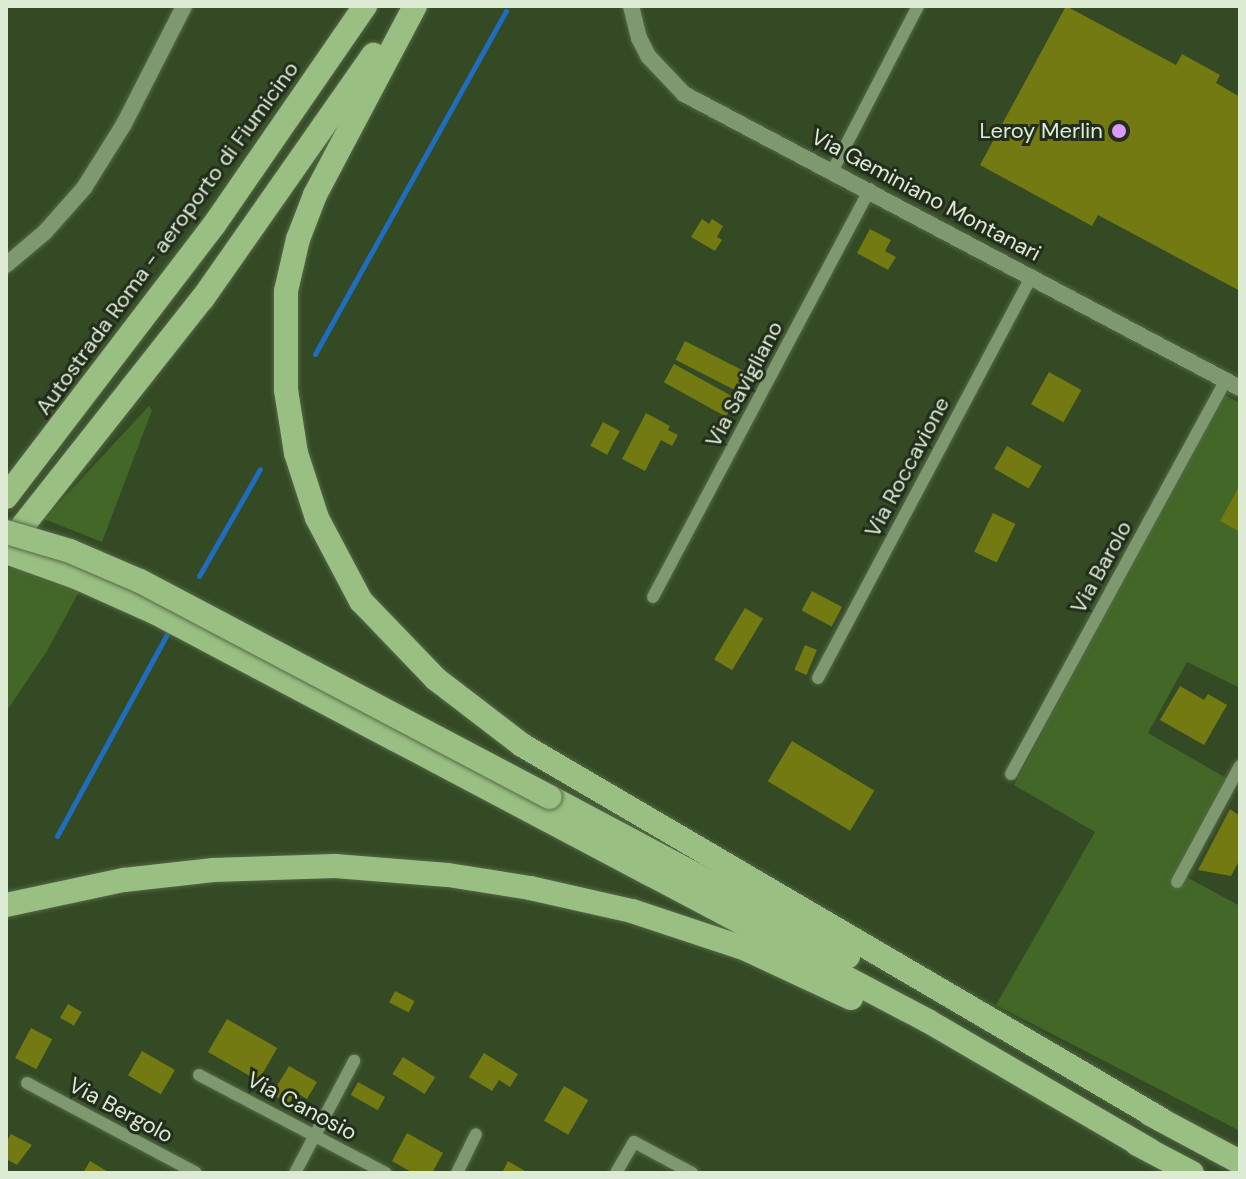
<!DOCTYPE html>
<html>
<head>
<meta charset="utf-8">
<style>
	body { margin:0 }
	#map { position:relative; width:1246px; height:1179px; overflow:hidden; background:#334a24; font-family:"DM Sans",sans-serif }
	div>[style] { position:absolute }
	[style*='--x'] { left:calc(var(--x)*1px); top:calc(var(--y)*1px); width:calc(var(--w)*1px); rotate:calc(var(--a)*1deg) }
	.green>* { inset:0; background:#426726 }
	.stream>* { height:5px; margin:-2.5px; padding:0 2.5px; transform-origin:2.5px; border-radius:2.5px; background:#206dc0 }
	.building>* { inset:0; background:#737a12; transform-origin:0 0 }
	.roads { filter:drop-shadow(0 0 2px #546846) drop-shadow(0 0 2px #546846) }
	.minor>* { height:12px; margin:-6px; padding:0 6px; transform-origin:6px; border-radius:6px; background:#7e986f }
	.tertiary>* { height:16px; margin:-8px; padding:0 8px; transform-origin:8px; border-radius:8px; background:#7e986f }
	.motorway>* { height:24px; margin:-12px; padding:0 12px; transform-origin:12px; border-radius:12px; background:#9abf83 }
	.bridges { filter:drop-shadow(0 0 2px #546846) drop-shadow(0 0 2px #546846) }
	.motorway-bridge>* { height:24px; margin:-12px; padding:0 12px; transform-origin:12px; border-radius:12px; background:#9abf83 }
	.dots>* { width:22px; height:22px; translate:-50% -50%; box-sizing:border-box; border:4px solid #222d1c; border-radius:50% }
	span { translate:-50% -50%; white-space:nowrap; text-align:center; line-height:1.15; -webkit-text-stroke:6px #222d1c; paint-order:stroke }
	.poi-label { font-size:22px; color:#ddebd5 }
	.right { translate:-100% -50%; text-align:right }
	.street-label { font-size:22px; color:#ddebd5 }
	.frame { position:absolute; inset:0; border:8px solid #ddebd5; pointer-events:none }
</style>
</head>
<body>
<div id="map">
	<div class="green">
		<i style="clip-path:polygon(1223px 394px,1240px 403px,1240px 688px,1187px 662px,1148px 733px,1226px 778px,1177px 872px,1240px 906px,1240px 1131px,996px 1005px,1095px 832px,1014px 785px)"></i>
		<i style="clip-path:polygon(149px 406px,152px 410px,102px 542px,44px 519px)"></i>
		<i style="clip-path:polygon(12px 565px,81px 588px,47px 651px,6px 712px,6px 572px)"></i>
	</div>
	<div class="stream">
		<i style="--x:315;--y:354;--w:393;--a:-60.9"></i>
		<i style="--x:199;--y:576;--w:123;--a:-60.3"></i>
		<i style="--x:57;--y:836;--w:230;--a:-61.4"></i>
	</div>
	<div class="building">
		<i style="clip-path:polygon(1066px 6px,1176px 65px,1182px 54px,1220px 75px,1216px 83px,1240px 97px,1240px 291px,1098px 215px,1092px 226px,980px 165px)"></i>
		<i style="clip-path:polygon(702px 219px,709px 224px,712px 219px,723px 226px,717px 237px,722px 240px,715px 251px,691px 237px)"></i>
		<i style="clip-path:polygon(870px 229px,891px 240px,885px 251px,896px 257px,888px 270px,857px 253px)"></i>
		<i style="left:685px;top:341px;width:71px;height:21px;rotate:27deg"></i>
		<i style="left:674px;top:364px;width:71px;height:21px;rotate:29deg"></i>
		<i style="left:1049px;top:372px;width:37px;height:37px;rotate:29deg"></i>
		<i style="clip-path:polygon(646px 413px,670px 426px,668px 430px,678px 435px,672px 446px,661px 440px,645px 471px,622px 459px)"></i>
		<i style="left:603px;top:422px;width:19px;height:27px;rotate:28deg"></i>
		<i style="left:1007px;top:446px;width:40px;height:26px;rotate:30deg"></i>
		<i style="clip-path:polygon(1240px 485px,1240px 532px,1220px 521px)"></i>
		<i style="left:993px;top:513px;width:25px;height:43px;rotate:26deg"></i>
		<i style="left:812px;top:591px;width:34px;height:22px;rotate:28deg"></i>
		<i style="left:745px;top:608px;width:21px;height:60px;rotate:31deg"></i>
		<i style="left:805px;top:645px;width:13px;height:27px;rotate:23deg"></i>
		<i style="clip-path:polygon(1180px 686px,1204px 700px,1208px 694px,1227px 705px,1204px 745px,1160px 720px)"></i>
		<i style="left:792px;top:741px;width:96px;height:47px;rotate:31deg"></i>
		<i style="clip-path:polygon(1230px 809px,1240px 816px,1240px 859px,1231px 876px,1198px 870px)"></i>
		<i style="left:395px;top:991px;width:22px;height:13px;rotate:27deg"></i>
		<i style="left:68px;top:1004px;width:16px;height:16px;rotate:30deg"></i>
		<i style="left:227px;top:1019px;width:58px;height:38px;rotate:30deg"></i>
		<i style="left:31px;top:1028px;width:24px;height:34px;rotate:28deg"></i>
		<i style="left:142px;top:1051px;width:38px;height:28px;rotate:30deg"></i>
		<i style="clip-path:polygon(484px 1053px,518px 1074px,510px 1087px,499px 1080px,492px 1091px,469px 1077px)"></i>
		<i style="left:403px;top:1057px;width:38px;height:20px;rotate:32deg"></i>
		<i style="clip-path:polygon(289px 1066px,317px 1082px,307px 1099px,297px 1093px,290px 1105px,272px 1094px)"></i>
		<i style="left:358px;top:1082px;width:31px;height:15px;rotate:29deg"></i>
		<i style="left:564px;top:1086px;width:28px;height:40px;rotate:30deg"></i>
		<i style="clip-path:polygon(407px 1133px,443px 1153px,432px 1173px,413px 1173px,392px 1161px)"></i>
		<i style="clip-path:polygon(11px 1134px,32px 1145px,17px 1165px,6px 1159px,6px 1143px)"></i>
		<i style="clip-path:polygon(90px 1161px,110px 1173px,83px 1173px)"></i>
		<i style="clip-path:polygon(508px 1161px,525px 1171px,524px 1173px,502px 1173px)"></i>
	</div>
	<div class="roads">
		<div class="minor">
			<i style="--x:833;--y:170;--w:185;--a:-62.6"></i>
			<i style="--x:653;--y:597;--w:462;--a:-62"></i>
			<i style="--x:818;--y:678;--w:456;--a:-62"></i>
			<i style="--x:1011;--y:774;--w:449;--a:-61.4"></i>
			<i style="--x:1177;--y:882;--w:132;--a:-61.5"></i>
			<i style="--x:199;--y:1075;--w:211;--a:27.7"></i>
			<i style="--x:27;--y:1083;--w:191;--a:28"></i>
			<i style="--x:295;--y:1173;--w:127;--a:-62.2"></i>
			<i style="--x:457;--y:1173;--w:43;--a:-64"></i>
			<i style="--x:616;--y:1173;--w:36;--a:-60"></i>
			<i style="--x:634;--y:1142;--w:66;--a:28.1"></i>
		</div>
		<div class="tertiary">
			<i style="--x:631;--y:6;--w:33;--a:76"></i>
			<i style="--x:639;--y:38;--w:20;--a:63"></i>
			<i style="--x:648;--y:56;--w:52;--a:46.5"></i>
			<i style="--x:684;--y:94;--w:629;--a:27.87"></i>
			<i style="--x:6;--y:265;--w:51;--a:-40.2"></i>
			<i style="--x:45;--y:232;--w:59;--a:-48.4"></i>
			<i style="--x:84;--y:188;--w:75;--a:-58"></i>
			<i style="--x:124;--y:124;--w:132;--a:-63"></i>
		</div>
		<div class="motorway">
			<i style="--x:415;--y:6;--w:214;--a:117.9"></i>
			<i style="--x:315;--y:195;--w:47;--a:111.1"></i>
			<i style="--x:298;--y:239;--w:53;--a:103"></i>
			<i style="--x:286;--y:291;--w:99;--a:90"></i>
			<i style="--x:286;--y:390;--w:64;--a:81"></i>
			<i style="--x:296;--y:453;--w:68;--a:72.1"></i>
			<i style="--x:317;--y:518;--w:94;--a:62.1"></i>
			<i style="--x:361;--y:601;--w:108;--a:46.1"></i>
			<i style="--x:436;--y:679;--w:108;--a:37.5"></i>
			<i style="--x:522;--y:745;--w:742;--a:30.37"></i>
			<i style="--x:6;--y:497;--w:342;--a:-52.6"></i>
			<i style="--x:214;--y:225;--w:266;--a:-55.4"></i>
			<i style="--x:6;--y:547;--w:318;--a:-51.7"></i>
			<i style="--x:203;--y:298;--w:297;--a:-55"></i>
			<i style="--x:6;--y:552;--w:74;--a:19.7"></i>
			<i style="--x:76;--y:577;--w:88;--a:24.2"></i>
			<i style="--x:156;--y:613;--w:873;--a:27.86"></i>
			<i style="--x:928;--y:1021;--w:257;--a:30.2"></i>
			<i style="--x:550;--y:797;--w:338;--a:28.1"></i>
			<i style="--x:6;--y:905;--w:121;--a:-12"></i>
			<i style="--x:124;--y:880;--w:90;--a:-6.4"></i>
			<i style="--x:213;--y:870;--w:122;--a:-1.9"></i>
			<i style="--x:335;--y:866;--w:113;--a:4.6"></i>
			<i style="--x:448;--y:875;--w:83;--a:9"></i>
			<i style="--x:530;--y:888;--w:105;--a:12.7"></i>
			<i style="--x:632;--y:911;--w:120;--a:18.4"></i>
			<i style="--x:746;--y:949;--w:116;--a:25"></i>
			<i style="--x:1150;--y:1114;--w:102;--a:28.1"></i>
			<i style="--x:1137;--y:1144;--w:62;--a:27.8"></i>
		</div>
	</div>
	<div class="bridges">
		<div class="motorway-bridge">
			<i style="--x:6;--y:532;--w:67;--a:16.5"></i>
			<i style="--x:70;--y:551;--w:76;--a:23.2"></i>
			<i style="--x:140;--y:581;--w:463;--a:27.8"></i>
		</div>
	</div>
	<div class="dots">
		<i style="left:1119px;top:131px;background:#d99af8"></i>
	</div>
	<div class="poi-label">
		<span class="right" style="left:1103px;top:131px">Leroy Merlin</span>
	</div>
	<div class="street-label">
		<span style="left:926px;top:195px;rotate:28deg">Via Geminiano Montanari</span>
		<span style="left:167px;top:238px;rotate:-54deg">Autostrada Roma - aeroporto di Fiumicino</span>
		<span style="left:744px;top:384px;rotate:-62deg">Via Savigliano</span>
		<span style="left:907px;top:467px;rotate:-62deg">Via Roccavione</span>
		<span style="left:1101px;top:567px;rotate:-61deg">Via Barolo</span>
		<span style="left:302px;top:1106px;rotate:28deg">Via Canosio</span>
		<span style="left:121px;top:1110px;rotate:28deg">Via Bergolo</span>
	</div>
	<div class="frame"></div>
</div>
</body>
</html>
